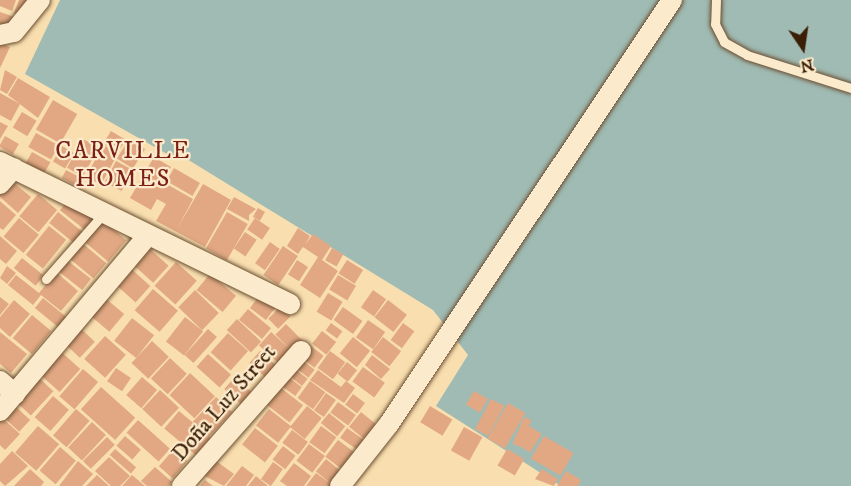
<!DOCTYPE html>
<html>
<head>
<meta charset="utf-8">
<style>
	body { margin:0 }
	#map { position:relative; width:851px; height:486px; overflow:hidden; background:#f9dfaf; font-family:"IM FELL DW Pica",serif }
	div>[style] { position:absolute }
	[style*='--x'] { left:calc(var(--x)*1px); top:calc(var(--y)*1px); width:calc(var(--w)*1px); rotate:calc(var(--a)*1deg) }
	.water>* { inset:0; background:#a0bbb3 }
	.building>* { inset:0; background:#e1a883; transform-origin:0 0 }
	.roads { filter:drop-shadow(0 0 2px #6a4e31) drop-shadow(0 0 2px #6a4e31) }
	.service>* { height:9px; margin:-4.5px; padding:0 4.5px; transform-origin:4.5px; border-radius:4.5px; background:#fbeacb }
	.minor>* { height:20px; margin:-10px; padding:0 10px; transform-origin:10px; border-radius:10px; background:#fbeacb }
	span { translate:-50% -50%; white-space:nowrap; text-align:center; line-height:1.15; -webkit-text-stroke:4.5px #fbeacb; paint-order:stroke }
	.street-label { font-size:22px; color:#3b1e07 }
	.neighbourhood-label { font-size:24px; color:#7a1f14; letter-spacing:1.5px }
	.north { position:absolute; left:773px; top:18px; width:60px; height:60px; -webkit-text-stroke:4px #fbeacb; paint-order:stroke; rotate:167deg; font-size:16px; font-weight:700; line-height:24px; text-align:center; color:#3b1e07 }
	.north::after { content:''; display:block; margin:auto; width:21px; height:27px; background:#3b1e07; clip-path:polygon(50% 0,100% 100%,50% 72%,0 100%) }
</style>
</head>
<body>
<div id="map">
	<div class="water">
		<i style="clip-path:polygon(60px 0,851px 0,851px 486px,561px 486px,436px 406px,468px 355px,433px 310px,182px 156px,176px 159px,25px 74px)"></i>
	</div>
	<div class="building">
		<i style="clip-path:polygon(0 0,16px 0,12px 11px,0 6px)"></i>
		<i style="clip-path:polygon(19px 0,32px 0,25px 17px,14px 13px)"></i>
		<i style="clip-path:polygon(0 12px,17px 18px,12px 30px,0 26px)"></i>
		<i style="clip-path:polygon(0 43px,10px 47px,0 68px)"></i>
		<i style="clip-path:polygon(5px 70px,17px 77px,7px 94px,0 90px)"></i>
		<i style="clip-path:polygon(18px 78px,50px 97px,38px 118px,8px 95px)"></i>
		<i style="clip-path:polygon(0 93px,20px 104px,11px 121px,0 115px)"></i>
		<i style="left:53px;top:100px;width:28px;height:34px;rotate:30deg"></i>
		<i style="left:22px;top:112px;width:17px;height:18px;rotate:31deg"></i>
		<i style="clip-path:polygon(0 122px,8px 126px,0 139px)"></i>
		<i style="left:111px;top:131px;width:17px;height:15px;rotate:31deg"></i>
		<i style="left:36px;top:133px;width:26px;height:16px;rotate:29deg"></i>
		<i style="left:5px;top:136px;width:16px;height:12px;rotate:30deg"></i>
		<i style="left:83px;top:139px;width:18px;height:33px;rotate:29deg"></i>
		<i style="left:129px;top:139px;width:19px;height:23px;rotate:32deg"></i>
		<i style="left:103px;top:145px;width:17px;height:36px;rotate:28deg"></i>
		<i style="left:62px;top:146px;width:14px;height:18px;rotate:30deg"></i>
		<i style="left:32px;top:152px;width:21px;height:13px;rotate:29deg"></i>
		<i style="clip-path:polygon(154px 157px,171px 167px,163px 182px,193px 199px,177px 229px,203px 184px,231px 200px,205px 247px,156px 221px,166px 204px,157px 199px,151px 210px,130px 198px)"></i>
		<i style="left:116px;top:161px;width:19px;height:24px;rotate:28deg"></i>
		<i style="left:174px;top:168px;width:30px;height:15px;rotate:30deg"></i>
		<i style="left:66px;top:170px;width:15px;height:9px;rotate:28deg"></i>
		<i style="clip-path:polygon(9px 179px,31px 197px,18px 213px,0 197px,0 190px)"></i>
		<i style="left:38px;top:194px;width:25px;height:29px;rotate:40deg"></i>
		<i style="clip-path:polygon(234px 197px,256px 209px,249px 215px,249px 221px,227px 209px)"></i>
		<i style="left:68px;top:200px;width:34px;height:13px;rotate:38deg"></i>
		<i style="clip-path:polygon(0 201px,16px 215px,3px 230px,0 228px)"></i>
		<i style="left:258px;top:208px;width:8px;height:10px;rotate:30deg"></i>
		<i style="left:58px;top:212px;width:32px;height:14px;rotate:39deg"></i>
		<i style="left:227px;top:212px;width:24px;height:42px;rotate:30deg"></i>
		<i style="left:19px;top:218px;width:26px;height:24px;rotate:40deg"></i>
		<i style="left:255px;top:218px;width:18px;height:14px;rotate:34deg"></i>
		<i style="left:101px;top:219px;width:33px;height:28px;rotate:40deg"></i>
		<i style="left:49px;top:226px;width:22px;height:37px;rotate:39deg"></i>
		<i style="clip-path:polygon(298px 228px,310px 236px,305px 245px,313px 234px,331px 246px,322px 260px,338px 271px,320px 298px,300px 285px,318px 257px,303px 247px,298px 254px,287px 246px)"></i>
		<i style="left:245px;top:232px;width:14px;height:20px;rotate:34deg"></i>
		<i style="clip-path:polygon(0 236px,17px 251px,6px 264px,0 259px)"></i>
		<i style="left:81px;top:242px;width:33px;height:20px;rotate:40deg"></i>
		<i style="left:270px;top:242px;width:12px;height:26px;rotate:35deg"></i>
		<i style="left:283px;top:246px;width:18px;height:35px;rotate:34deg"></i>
		<i style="left:332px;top:248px;width:13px;height:14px;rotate:29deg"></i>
		<i style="left:150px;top:249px;width:25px;height:23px;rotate:42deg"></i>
		<i style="left:22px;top:258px;width:28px;height:13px;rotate:39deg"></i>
		<i style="left:297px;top:260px;width:13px;height:17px;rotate:32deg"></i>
		<i style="left:347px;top:260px;width:19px;height:16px;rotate:32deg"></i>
		<i style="left:68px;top:261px;width:29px;height:14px;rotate:38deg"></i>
		<i style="left:176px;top:262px;width:28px;height:32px;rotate:42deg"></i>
		<i style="clip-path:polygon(7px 266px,16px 273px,7px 284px,0 278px)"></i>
		<i style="left:128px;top:266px;width:30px;height:22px;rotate:42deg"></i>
		<i style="clip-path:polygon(56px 272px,78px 291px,61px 311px,41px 295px,33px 305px,8px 285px,16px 275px,39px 293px)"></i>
		<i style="left:210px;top:274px;width:34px;height:21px;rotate:40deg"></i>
		<i style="left:338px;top:275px;width:21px;height:17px;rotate:31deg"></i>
		<i style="left:153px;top:289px;width:33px;height:28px;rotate:41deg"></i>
		<i style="left:195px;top:290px;width:33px;height:24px;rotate:44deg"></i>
		<i style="left:373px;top:290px;width:16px;height:21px;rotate:35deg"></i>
		<i style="left:328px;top:293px;width:17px;height:22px;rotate:31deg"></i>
		<i style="left:259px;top:296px;width:20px;height:15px;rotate:37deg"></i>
		<i style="clip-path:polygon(0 297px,9px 304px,0 315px)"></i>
		<i style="left:43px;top:298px;width:32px;height:13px;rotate:39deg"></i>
		<i style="left:105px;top:298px;width:25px;height:23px;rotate:40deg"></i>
		<i style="clip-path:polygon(14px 300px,30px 314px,10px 337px,0 328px,0 317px)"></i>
		<i style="left:388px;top:300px;width:24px;height:22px;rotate:38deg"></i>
		<i style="left:281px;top:306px;width:14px;height:18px;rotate:45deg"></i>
		<i style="left:343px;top:307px;width:24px;height:16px;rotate:36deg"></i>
		<i style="left:248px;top:309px;width:30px;height:14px;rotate:40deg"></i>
		<i style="left:32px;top:315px;width:25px;height:30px;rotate:40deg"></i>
		<i style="left:185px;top:317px;width:23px;height:31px;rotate:38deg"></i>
		<i style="left:132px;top:318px;width:28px;height:29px;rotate:38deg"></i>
		<i style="left:237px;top:319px;width:33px;height:15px;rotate:43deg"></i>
		<i style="left:368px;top:320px;width:21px;height:21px;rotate:35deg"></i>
		<i style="left:331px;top:323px;width:14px;height:9px;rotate:36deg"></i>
		<i style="left:403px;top:323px;width:14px;height:21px;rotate:36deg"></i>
		<i style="left:286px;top:324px;width:25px;height:15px;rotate:45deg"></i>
		<i style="left:78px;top:326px;width:23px;height:22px;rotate:43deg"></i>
		<i style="left:208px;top:329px;width:12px;height:35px;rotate:42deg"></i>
		<i style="left:322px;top:331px;width:18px;height:16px;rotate:38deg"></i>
		<i style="clip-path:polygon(0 332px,27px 354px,11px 373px,0 364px)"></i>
		<i style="left:271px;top:332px;width:30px;height:18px;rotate:42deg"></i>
		<i style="left:228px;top:333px;width:27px;height:26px;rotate:42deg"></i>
		<i style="left:105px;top:336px;width:28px;height:31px;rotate:42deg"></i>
		<i style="left:353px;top:337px;width:22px;height:21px;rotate:39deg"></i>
		<i style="left:383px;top:337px;width:23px;height:19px;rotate:38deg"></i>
		<i style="left:152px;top:341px;width:23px;height:30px;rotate:43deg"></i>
		<i style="left:311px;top:346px;width:16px;height:15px;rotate:38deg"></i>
		<i style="left:58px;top:349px;width:30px;height:31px;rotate:42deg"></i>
		<i style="left:260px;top:351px;width:25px;height:16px;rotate:42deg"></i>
		<i style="left:330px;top:351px;width:19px;height:21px;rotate:36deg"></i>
		<i style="left:208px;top:354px;width:31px;height:17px;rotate:42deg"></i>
		<i style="clip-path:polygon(372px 355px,390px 369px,381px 379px,365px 365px)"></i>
		<i style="left:170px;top:358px;width:23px;height:28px;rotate:43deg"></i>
		<i style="left:302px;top:360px;width:16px;height:10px;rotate:38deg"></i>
		<i style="left:347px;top:362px;width:13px;height:15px;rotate:39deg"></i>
		<i style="left:363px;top:367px;width:27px;height:18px;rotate:36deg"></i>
		<i style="left:116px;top:368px;width:18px;height:16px;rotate:34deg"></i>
		<i style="left:83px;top:369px;width:20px;height:36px;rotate:41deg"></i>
		<i style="left:295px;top:369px;width:16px;height:9px;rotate:38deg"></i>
		<i style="clip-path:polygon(318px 370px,341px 387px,346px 381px,355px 388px,344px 403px,310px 380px)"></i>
		<i style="left:190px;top:373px;width:34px;height:30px;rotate:43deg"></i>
		<i style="left:38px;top:377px;width:21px;height:33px;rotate:43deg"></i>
		<i style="left:142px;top:377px;width:20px;height:24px;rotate:41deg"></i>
		<i style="left:235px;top:377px;width:30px;height:16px;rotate:42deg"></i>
		<i style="left:288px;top:377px;width:17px;height:11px;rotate:36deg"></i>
		<i style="left:310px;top:381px;width:19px;height:21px;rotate:36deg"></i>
		<i style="left:101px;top:387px;width:46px;height:30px;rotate:42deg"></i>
		<i style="left:281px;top:388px;width:28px;height:22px;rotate:38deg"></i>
		<i style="left:160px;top:390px;width:26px;height:26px;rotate:43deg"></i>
		<i style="left:474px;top:391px;width:16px;height:16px;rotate:30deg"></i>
		<i style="left:326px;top:393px;width:12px;height:21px;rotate:35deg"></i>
		<i style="left:353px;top:394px;width:15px;height:13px;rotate:37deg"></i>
		<i style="left:53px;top:396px;width:21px;height:28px;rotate:41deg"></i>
		<i style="left:216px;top:397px;width:22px;height:34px;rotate:43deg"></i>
		<i style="left:491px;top:399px;width:15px;height:34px;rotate:28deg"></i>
		<i style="left:338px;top:402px;width:22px;height:13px;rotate:36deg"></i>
		<i style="left:508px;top:403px;width:20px;height:41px;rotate:30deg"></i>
		<i style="left:14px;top:405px;width:22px;height:16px;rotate:43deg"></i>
		<i style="left:307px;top:406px;width:19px;height:27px;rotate:39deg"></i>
		<i style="left:430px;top:406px;width:26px;height:19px;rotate:31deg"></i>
		<i style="left:76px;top:409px;width:18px;height:35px;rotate:41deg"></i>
		<i style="left:269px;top:409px;width:28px;height:21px;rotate:38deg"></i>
		<i style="left:179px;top:411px;width:43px;height:23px;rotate:40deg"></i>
		<i style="left:361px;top:412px;width:19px;height:19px;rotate:39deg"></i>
		<i style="left:329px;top:413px;width:21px;height:13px;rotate:39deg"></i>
		<i style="clip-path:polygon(0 416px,20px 434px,5px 450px,0 445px)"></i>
		<i style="left:524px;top:417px;width:8px;height:29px;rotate:23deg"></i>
		<i style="left:138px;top:420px;width:43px;height:17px;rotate:42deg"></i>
		<i style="left:92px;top:422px;width:19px;height:35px;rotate:43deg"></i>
		<i style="left:38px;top:426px;width:28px;height:35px;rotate:41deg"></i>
		<i style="left:321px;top:426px;width:19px;height:20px;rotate:36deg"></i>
		<i style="left:529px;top:426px;width:15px;height:22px;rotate:32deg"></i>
		<i style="left:464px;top:427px;width:21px;height:27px;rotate:29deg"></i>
		<i style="left:255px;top:428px;width:29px;height:21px;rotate:38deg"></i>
		<i style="left:347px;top:428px;width:21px;height:12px;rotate:35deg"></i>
		<i style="left:292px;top:430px;width:20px;height:16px;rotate:37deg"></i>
		<i style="left:125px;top:436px;width:21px;height:13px;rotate:41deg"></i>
		<i style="left:544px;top:436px;width:34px;height:26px;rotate:30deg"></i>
		<i style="left:107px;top:437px;width:11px;height:34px;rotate:45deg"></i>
		<i style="left:338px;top:440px;width:20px;height:21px;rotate:37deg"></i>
		<i style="left:309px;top:444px;width:20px;height:21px;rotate:37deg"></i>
		<i style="left:283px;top:446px;width:16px;height:17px;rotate:38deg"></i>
		<i style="left:60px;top:447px;width:21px;height:31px;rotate:41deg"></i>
		<i style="left:115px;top:449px;width:28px;height:8px;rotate:41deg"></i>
		<i style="left:174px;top:449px;width:18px;height:23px;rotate:41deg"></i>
		<i style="left:507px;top:449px;width:20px;height:19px;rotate:30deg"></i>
		<i style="clip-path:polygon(12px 451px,28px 466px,5px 486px,0 481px,0 464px)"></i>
		<i style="clip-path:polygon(109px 457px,130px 476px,120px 486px,111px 486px,95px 471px)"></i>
		<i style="left:326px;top:459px;width:19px;height:16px;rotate:39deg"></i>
		<i style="clip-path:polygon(78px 461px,93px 474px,82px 486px,59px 486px)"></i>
		<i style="clip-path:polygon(216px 461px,234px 474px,224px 486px,205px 476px)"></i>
		<i style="left:273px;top:462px;width:12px;height:21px;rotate:35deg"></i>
		<i style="clip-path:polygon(294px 463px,311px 476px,304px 486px,287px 486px,280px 481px)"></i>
		<i style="clip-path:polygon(242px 466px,254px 475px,246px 486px,226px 486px)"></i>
		<i style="clip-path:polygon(155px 467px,172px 482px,169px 486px,147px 486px,141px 481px)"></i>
		<i style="clip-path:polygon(30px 469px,44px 482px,41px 486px,14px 486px)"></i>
		<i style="clip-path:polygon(542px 469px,558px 479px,554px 486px,535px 479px)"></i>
		<i style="clip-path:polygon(566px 471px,581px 480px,578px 486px,557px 486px)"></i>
		<i style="clip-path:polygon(316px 473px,334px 486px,306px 486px)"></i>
		<i style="clip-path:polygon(97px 475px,109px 486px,86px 486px)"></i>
		<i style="clip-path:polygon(132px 475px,145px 486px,122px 486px)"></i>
		<i style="clip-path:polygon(256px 476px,268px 486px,248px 486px)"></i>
		<i style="clip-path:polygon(205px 480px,213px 486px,200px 486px)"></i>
	</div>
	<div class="roads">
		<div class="service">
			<i style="--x:716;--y:0;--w:24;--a:92"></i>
			<i style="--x:715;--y:24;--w:20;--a:63"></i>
			<i style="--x:724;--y:42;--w:26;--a:29"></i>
			<i style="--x:747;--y:55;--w:109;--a:17.6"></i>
			<i style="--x:46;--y:279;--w:88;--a:-48.7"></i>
		</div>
		<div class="minor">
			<i style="--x:0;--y:35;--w:14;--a:-12"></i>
			<i style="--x:14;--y:32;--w:41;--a:-50.9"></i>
			<i style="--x:0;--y:162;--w:323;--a:26.1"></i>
			<i style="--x:0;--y:184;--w:21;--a:-49"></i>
			<i style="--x:0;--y:381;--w:20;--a:41"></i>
			<i style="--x:0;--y:411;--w:230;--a:-49.9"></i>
			<i style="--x:182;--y:486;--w:180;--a:-48.6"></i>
			<i style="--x:340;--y:486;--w:79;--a:-51.7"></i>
			<i style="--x:389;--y:424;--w:510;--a:-56.28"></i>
		</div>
	</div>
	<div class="street-label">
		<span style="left:224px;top:403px;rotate:-49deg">Doña Luz Street</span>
	</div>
	<div class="neighbourhood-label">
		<span style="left:123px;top:166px">CARVILLE<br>HOMES</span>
	</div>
	<div class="north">N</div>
</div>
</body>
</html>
